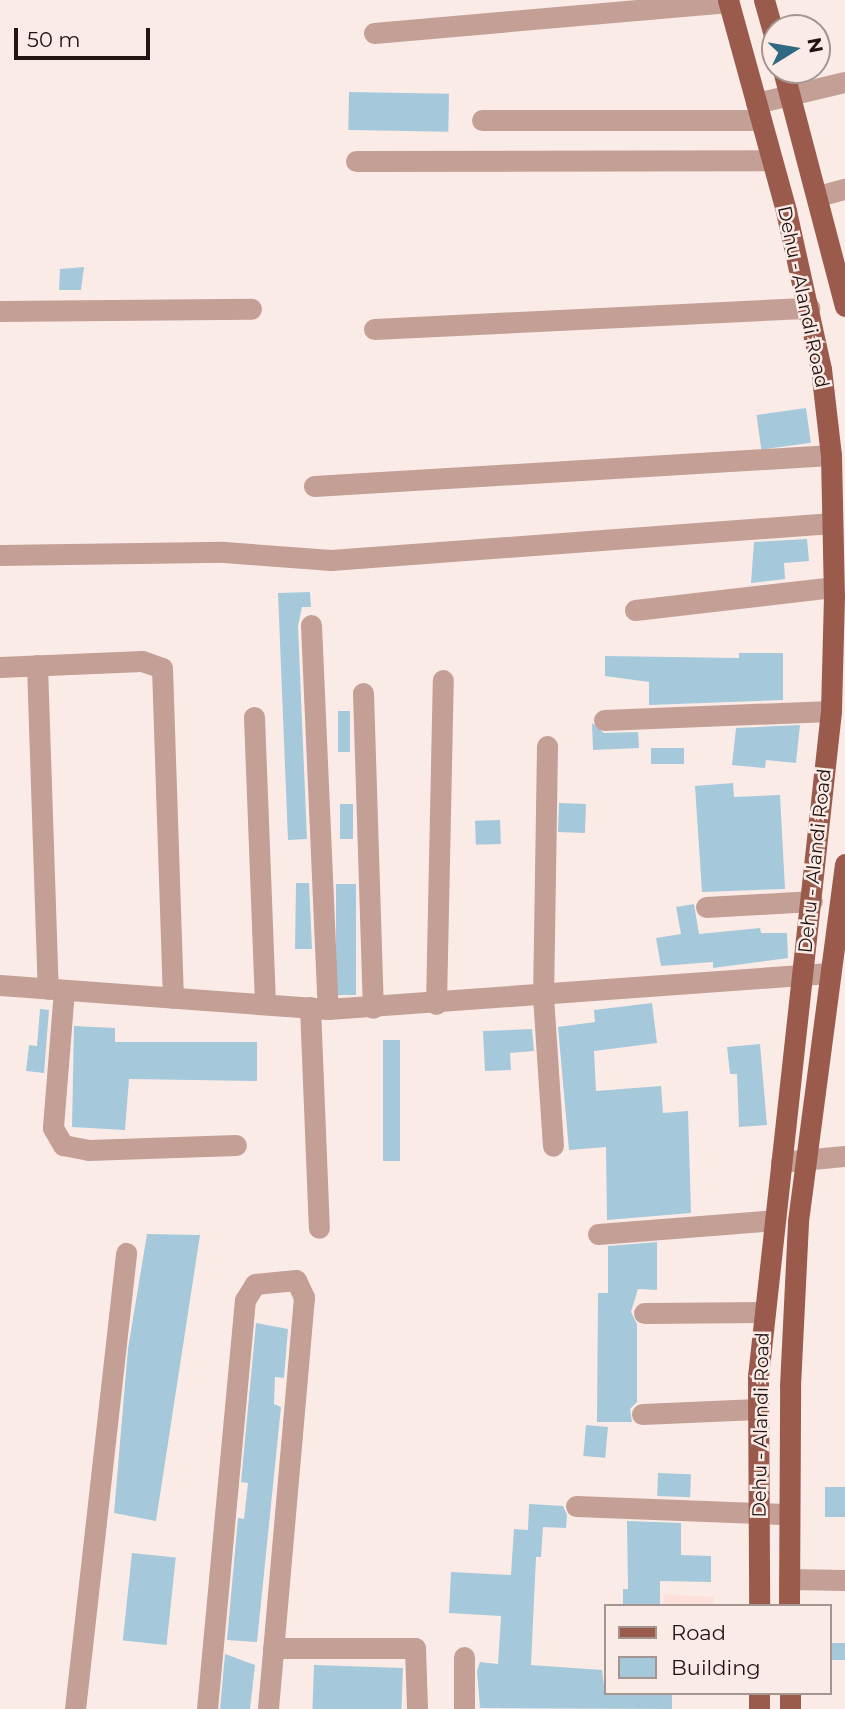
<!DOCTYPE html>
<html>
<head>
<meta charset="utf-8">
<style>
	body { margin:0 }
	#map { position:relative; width:845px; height:1709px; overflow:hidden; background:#fbebe7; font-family:Montserrat,sans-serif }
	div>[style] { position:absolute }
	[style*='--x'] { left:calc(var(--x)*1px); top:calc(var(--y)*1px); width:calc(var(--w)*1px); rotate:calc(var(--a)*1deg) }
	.built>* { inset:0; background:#fde0d9 }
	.building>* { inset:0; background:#a5c9db; transform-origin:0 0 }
	.minor>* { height:21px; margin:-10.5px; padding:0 10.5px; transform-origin:10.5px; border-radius:10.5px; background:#c49f96 }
	.major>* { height:21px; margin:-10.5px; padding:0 10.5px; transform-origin:10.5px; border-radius:10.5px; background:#9a5b4d }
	span { translate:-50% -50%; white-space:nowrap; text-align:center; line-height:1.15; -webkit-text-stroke:5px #fbebe7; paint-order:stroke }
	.street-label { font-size:19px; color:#211411 }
	.legend { position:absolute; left:604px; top:1604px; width:228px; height:91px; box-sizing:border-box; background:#fbebe7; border:2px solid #a49591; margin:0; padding:9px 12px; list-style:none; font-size:21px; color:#211411 }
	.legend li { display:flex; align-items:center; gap:14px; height:35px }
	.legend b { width:35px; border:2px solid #a49591 }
	.north { position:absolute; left:761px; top:14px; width:70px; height:70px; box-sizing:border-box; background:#fbebe7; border:2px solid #a49591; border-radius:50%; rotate:79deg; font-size:19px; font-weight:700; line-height:28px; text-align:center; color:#211411 }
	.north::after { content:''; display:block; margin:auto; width:24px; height:32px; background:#2f6882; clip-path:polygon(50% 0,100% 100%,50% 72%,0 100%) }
	.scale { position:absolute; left:14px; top:28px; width:136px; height:32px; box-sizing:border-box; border:4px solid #211411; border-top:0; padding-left:9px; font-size:21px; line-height:24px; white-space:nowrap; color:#211411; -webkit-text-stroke:5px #fbebe7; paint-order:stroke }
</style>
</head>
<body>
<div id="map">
	<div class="built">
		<i style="clip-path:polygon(664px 1594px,714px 1597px,713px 1606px,663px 1606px)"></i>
	</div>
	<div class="building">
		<i style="left:349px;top:92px;width:100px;height:38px;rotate:1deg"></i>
		<i style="clip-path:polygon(84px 267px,81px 290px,59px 290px,60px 269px)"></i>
		<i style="left:806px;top:408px;width:35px;height:50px;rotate:82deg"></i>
		<i style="clip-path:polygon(807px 539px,809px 561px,784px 563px,785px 579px,751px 583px,754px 542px)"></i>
		<i style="clip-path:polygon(310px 592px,311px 607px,302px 607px,298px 626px,307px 839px,288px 840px,278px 593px)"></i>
		<i style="clip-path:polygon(739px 653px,783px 653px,783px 700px,649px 705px,649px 682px,605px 676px,605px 656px,739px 658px)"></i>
		<i style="left:338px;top:711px;width:12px;height:41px"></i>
		<i style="clip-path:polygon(592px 723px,604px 733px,638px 732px,639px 748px,593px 750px)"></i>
		<i style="clip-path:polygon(800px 725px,796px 763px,766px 760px,765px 768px,732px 765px,736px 728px)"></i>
		<i style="left:651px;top:748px;width:33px;height:16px"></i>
		<i style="clip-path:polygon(733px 783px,734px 797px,780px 795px,785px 889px,702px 892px,695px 786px)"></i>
		<i style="left:559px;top:803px;width:27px;height:29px;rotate:2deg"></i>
		<i style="left:340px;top:804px;width:13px;height:35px"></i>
		<i style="left:500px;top:820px;width:24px;height:25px;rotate:88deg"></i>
		<i style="clip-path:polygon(296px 883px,309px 883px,312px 949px,295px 949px)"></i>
		<i style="left:336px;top:884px;width:20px;height:111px"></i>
		<i style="clip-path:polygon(694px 904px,699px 934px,760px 928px,761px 933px,787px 933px,788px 958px,713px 968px,713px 962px,661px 966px,656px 938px,681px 934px,676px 907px)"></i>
		<i style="clip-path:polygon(652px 1003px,657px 1043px,594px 1051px,596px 1091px,661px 1086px,663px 1113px,688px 1111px,691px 1213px,607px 1220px,606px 1147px,569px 1150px,558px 1027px,595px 1022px,594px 1010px)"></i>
		<i style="clip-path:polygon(40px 1009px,49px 1010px,44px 1073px,26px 1071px,29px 1045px,37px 1046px)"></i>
		<i style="clip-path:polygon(74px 1026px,115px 1028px,115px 1042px,257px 1042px,257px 1081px,129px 1079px,125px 1130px,72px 1127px)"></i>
		<i style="clip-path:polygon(532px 1029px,534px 1051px,510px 1053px,511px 1070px,485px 1071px,483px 1031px)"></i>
		<i style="left:383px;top:1040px;width:17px;height:121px"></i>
		<i style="clip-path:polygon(760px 1044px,767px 1125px,739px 1127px,737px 1074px,730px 1074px,727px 1047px)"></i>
		<i style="clip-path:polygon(147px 1234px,200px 1235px,156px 1521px,114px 1513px,128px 1349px)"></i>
		<i style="clip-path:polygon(657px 1242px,657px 1290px,638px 1289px,631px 1312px,637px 1324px,637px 1402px,630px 1409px,632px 1422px,597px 1422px,598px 1293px,608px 1293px,608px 1246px)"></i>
		<i style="clip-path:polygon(256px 1323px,288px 1329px,284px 1378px,275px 1377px,274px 1404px,281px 1407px,257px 1642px,227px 1640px,238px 1518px,244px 1519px,248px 1483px,241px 1482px)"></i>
		<i style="left:586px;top:1425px;width:22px;height:31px;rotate:5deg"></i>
		<i style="left:658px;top:1473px;width:33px;height:23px;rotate:2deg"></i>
		<i style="left:845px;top:1487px;width:30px;height:20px;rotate:90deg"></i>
		<i style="clip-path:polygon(529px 1504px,563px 1506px,567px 1515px,566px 1528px,543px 1527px,541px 1557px,536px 1557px,531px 1665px,602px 1670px,605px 1693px,672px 1693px,672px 1709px,480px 1708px,477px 1671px,480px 1662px,498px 1664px,501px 1616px,449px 1613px,451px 1572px,511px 1575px,514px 1529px,528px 1530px)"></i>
		<i style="clip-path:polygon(627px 1521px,681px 1523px,681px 1555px,711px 1556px,711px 1582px,660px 1581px,660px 1606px,623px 1606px,623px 1589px,628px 1589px)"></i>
		<i style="left:132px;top:1553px;width:44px;height:88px;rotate:6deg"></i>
		<i style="left:829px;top:1643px;width:16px;height:17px"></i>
		<i style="clip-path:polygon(225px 1654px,255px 1665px,250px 1709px,220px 1709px)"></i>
		<i style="left:314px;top:1665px;width:89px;height:44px;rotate:2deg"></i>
	</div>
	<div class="minor">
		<i style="--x:374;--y:33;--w:356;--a:-5"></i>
		<i style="--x:756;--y:103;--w:91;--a:-13.3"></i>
		<i style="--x:482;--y:120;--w:279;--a:0"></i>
		<i style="--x:356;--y:161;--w:416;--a:-0.1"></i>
		<i style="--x:818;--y:196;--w:28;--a:-15"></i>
		<i style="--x:0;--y:311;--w:251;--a:-0.5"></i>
		<i style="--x:374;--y:329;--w:436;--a:-2.8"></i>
		<i style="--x:314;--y:486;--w:518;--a:-3.43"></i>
		<i style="--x:0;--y:555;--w:224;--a:-0.8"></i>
		<i style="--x:224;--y:552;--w:107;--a:4.3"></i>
		<i style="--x:331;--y:560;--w:502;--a:-4.22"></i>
		<i style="--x:635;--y:610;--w:199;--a:-6.6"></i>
		<i style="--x:311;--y:625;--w:384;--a:87.5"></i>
		<i style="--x:37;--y:665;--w:324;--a:88.1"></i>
		<i style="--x:0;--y:667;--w:142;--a:-2.4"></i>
		<i style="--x:142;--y:661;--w:21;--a:19"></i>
		<i style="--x:162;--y:668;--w:330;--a:88.1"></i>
		<i style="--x:363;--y:693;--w:315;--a:88.2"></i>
		<i style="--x:254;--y:717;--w:287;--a:87.8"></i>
		<i style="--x:604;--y:720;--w:227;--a:-2.3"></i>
		<i style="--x:547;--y:746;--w:250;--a:90.9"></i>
		<i style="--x:543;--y:996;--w:150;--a:86.2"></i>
		<i style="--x:706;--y:907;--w:106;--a:-3.2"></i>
		<i style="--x:0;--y:985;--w:329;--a:4.2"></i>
		<i style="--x:328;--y:1009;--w:502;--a:-4.11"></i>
		<i style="--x:64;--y:990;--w:138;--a:94.6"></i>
		<i style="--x:53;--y:1128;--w:20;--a:60"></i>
		<i style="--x:63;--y:1145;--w:25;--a:11"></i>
		<i style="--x:88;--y:1150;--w:148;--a:-1.9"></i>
		<i style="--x:436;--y:1004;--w:324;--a:-88.8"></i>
		<i style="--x:310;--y:1007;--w:221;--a:87.7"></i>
		<i style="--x:781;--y:1162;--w:64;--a:-5.4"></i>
		<i style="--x:598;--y:1234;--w:177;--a:-4.5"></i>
		<i style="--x:644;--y:1313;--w:121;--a:-0.5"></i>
		<i style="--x:642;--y:1414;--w:116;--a:-2.5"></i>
		<i style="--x:576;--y:1506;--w:213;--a:2.2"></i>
		<i style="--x:789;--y:1579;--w:56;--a:1"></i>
		<i style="--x:273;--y:1648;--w:142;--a:0"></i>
		<i style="--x:415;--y:1648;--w:61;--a:88.1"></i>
		<i style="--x:75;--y:1709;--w:459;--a:-83.6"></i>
		<i style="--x:207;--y:1709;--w:411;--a:-84.7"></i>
		<i style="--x:245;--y:1300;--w:19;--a:-58"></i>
		<i style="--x:255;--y:1284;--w:41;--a:-5.6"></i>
		<i style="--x:296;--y:1280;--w:19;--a:65"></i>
		<i style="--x:304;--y:1297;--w:414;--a:95"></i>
		<i style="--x:464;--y:1709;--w:52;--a:-90"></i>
	</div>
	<div class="major">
		<i style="--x:728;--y:0;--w:219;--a:74.6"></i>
		<i style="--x:786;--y:211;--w:162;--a:77.5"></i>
		<i style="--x:821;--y:369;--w:87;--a:83.4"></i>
		<i style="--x:831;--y:455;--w:141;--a:88.8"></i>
		<i style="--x:834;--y:596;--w:115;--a:91.5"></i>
		<i style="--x:831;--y:711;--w:670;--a:96.26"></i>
		<i style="--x:758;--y:1377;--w:229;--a:89.7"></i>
		<i style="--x:764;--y:0;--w:41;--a:74.2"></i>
		<i style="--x:783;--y:70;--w:244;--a:75.3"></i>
		<i style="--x:789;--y:1606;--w:220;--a:-89.7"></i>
		<i style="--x:790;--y:1386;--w:165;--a:-87.2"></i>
		<i style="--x:798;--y:1221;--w:360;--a:-82.5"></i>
		<i style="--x:759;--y:1693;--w:16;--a:90"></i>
		<i style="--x:790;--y:1693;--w:16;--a:90"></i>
	</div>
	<div class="street-label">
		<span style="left:803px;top:297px;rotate:78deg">Dehu - Alandi Road</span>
		<span style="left:815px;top:861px;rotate:-84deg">Dehu - Alandi Road</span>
		<span style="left:761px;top:1425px;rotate:-89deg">Dehu - Alandi Road</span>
	</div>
	<ul class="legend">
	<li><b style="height:9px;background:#9a5b4d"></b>Road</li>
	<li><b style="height:19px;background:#a5c9db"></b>Building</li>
	</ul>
	<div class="north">N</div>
	<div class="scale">50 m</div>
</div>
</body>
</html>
